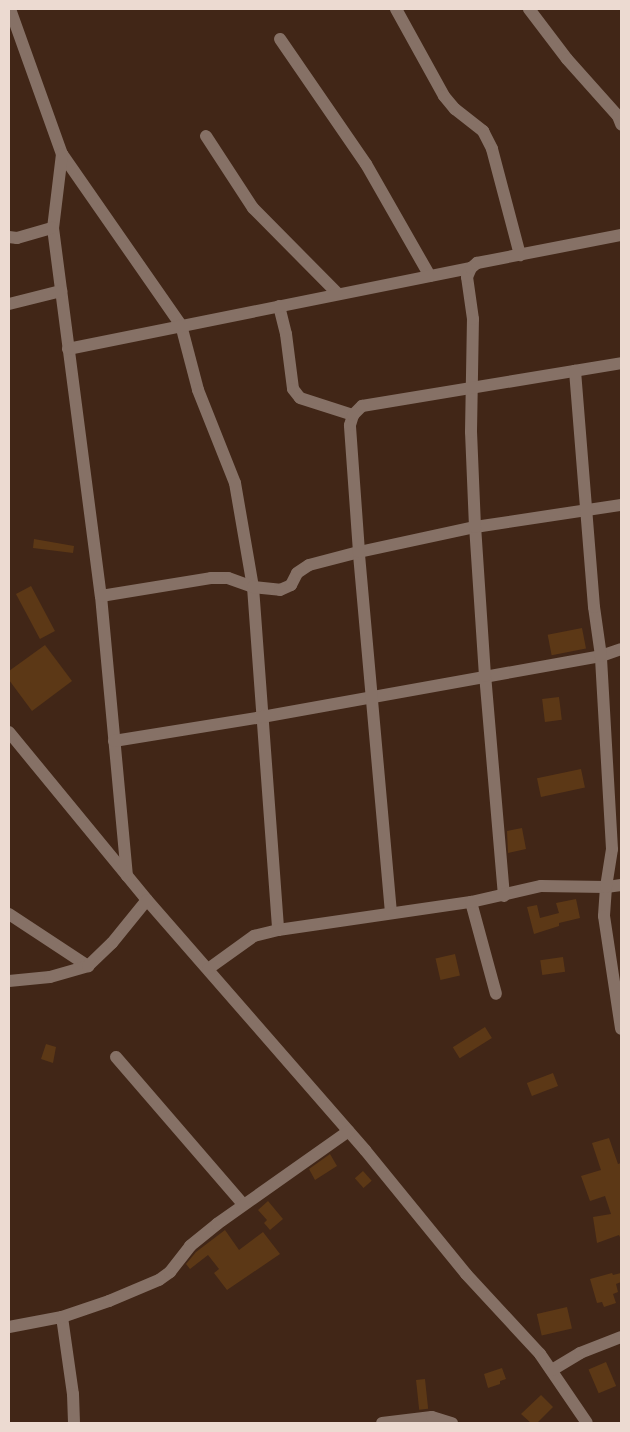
<!DOCTYPE html>
<html>
<head>
<meta charset="utf-8">
<style>
	body { margin:0 }
	#map { position:relative; width:630px; height:1432px; overflow:hidden; background:#412617; font-family:"Source Sans 3",sans-serif }
	div>[style] { position:absolute }
	[style*='--x'] { left:calc(var(--x)*1px); top:calc(var(--y)*1px); width:calc(var(--w)*1px); rotate:calc(var(--a)*1deg) }
	.building>* { inset:0; background:#5c3816; transform-origin:0 0 }
	.minor>* { height:12px; margin:-6px; padding:0 6px; transform-origin:6px; border-radius:6px; background:#867166 }
	span { translate:-50% -50%; white-space:nowrap; text-align:center; line-height:1.15; -webkit-text-stroke:4px #1f130c; paint-order:stroke }
	.frame { position:absolute; inset:0; border:10px solid #ecdad1; pointer-events:none }
</style>
</head>
<body>
<div id="map">
	<div class="building">
		<i style="clip-path:polygon(34px 539px,74px 546px,73px 553px,33px 548px)"></i>
		<i style="left:31px;top:586px;width:51px;height:17px;rotate:62deg"></i>
		<i style="left:582px;top:628px;width:21px;height:35px;rotate:79deg"></i>
		<i style="clip-path:polygon(45px 645px,72px 681px,32px 711px,9px 680px,9px 671px)"></i>
		<i style="left:559px;top:697px;width:23px;height:17px;rotate:83deg"></i>
		<i style="left:581px;top:769px;width:19px;height:45px;rotate:78deg"></i>
		<i style="clip-path:polygon(522px 828px,526px 849px,508px 853px,507px 831px)"></i>
		<i style="clip-path:polygon(576px 899px,580px 918px,559px 923px,559px 926px,534px 934px,527px 907px,537px 905px,540px 918px,559px 913px,556px 903px)"></i>
		<i style="left:455px;top:954px;width:22px;height:20px;rotate:77deg"></i>
		<i style="left:563px;top:957px;width:15px;height:23px;rotate:82deg"></i>
		<i style="left:485px;top:1027px;width:13px;height:38px;rotate:58deg"></i>
		<i style="clip-path:polygon(46px 1044px,56px 1047px,53px 1063px,41px 1059px)"></i>
		<i style="left:553px;top:1073px;width:14px;height:28px;rotate:69deg"></i>
		<i style="clip-path:polygon(609px 1138px,618px 1164px,621px 1163px,621px 1239px,619px 1235px,597px 1243px,593px 1217px,611px 1214px,605px 1196px,590px 1201px,581px 1176px,601px 1170px,592px 1143px)"></i>
		<i style="clip-path:polygon(330px 1154px,337px 1166px,315px 1180px,309px 1169px)"></i>
		<i style="left:363px;top:1171px;width:13px;height:11px;rotate:48deg"></i>
		<i style="clip-path:polygon(268px 1201px,283px 1219px,270px 1230px,264px 1223px,267px 1220px,258px 1210px)"></i>
		<i style="clip-path:polygon(225px 1230px,239px 1250px,263px 1232px,280px 1254px,227px 1290px,214px 1273px,219px 1269px,208px 1255px,190px 1269px,186px 1264px,196px 1252px)"></i>
		<i style="clip-path:polygon(612px 1273px,613px 1275px,621px 1273px,621px 1282px,616px 1284px,618px 1292px,613px 1294px,616px 1303px,604px 1307px,602px 1302px,597px 1303px,590px 1279px)"></i>
		<i style="left:567px;top:1307px;width:22px;height:31px;rotate:77deg"></i>
		<i style="left:606px;top:1362px;width:26px;height:19px;rotate:67deg"></i>
		<i style="clip-path:polygon(502px 1368px,506px 1379px,500px 1381px,500px 1384px,488px 1388px,484px 1374px)"></i>
		<i style="left:425px;top:1379px;width:30px;height:9px;rotate:84deg"></i>
		<i style="clip-path:polygon(541px 1395px,553px 1407px,537px 1423px,531px 1423px,521px 1414px)"></i>
	</div>
	<div class="minor">
		<i style="--x:10;--y:9;--w:154;--a:70.3"></i>
		<i style="--x:62;--y:154;--w:208;--a:55.2"></i>
		<i style="--x:181;--y:325;--w:67;--a:75.3"></i>
		<i style="--x:198;--y:390;--w:100;--a:68.3"></i>
		<i style="--x:235;--y:483;--w:106;--a:80.2"></i>
		<i style="--x:253;--y:587;--w:344;--a:85.8"></i>
		<i style="--x:396;--y:9;--w:99;--a:61.1"></i>
		<i style="--x:444;--y:96;--w:17;--a:50"></i>
		<i style="--x:455;--y:109;--w:36;--a:38"></i>
		<i style="--x:483;--y:131;--w:20;--a:63"></i>
		<i style="--x:492;--y:149;--w:110;--a:75.2"></i>
		<i style="--x:529;--y:9;--w:63;--a:52.8"></i>
		<i style="--x:567;--y:59;--w:76;--a:48.2"></i>
		<i style="--x:618;--y:116;--w:9;--a:69"></i>
		<i style="--x:280;--y:39;--w:152;--a:55.5"></i>
		<i style="--x:366;--y:164;--w:129;--a:60.3"></i>
		<i style="--x:206;--y:136;--w:86;--a:56.9"></i>
		<i style="--x:253;--y:208;--w:121;--a:45.3"></i>
		<i style="--x:62;--y:154;--w:75;--a:96.9"></i>
		<i style="--x:53;--y:228;--w:371;--a:82.6"></i>
		<i style="--x:101;--y:596;--w:281;--a:84.7"></i>
		<i style="--x:9;--y:237;--w:8;--a:7"></i>
		<i style="--x:17;--y:238;--w:37;--a:-16"></i>
		<i style="--x:9;--y:304;--w:54;--a:-14"></i>
		<i style="--x:279;--y:306;--w:29;--a:76"></i>
		<i style="--x:286;--y:334;--w:55;--a:82.7"></i>
		<i style="--x:293;--y:389;--w:11;--a:52"></i>
		<i style="--x:300;--y:398;--w:56;--a:17.8"></i>
		<i style="--x:68;--y:349;--w:411;--a:-11.4"></i>
		<i style="--x:101;--y:596;--w:111;--a:-9.3"></i>
		<i style="--x:211;--y:578;--w:17;--a:0"></i>
		<i style="--x:228;--y:578;--w:27;--a:20"></i>
		<i style="--x:253;--y:587;--w:27;--a:6"></i>
		<i style="--x:280;--y:590;--w:12;--a:-24"></i>
		<i style="--x:291;--y:585;--w:13;--a:-63"></i>
		<i style="--x:297;--y:573;--w:14;--a:-34"></i>
		<i style="--x:309;--y:565;--w:52;--a:-14.6"></i>
		<i style="--x:359;--y:552;--w:119;--a:-12.2"></i>
		<i style="--x:475;--y:527;--w:148;--a:-8.6"></i>
		<i style="--x:9;--y:732;--w:217;--a:50.6"></i>
		<i style="--x:147;--y:900;--w:332;--a:48.9"></i>
		<i style="--x:365;--y:1150;--w:160;--a:50.8"></i>
		<i style="--x:466;--y:1274;--w:109;--a:47.2"></i>
		<i style="--x:540;--y:1354;--w:83;--a:55.7"></i>
		<i style="--x:114;--y:741;--w:150;--a:-9.2"></i>
		<i style="--x:262;--y:717;--w:344;--a:-10.2"></i>
		<i style="--x:601;--y:656;--w:21;--a:-19"></i>
		<i style="--x:621;--y:885;--w:15;--a:172"></i>
		<i style="--x:606;--y:887;--w:29;--a:94"></i>
		<i style="--x:604;--y:916;--w:114;--a:81.4"></i>
		<i style="--x:504;--y:896;--w:221;--a:-94.9"></i>
		<i style="--x:485;--y:676;--w:149;--a:-93.8"></i>
		<i style="--x:475;--y:527;--w:95;--a:-92.4"></i>
		<i style="--x:471;--y:432;--w:113;--a:-89"></i>
		<i style="--x:473;--y:319;--w:42;--a:-98.1"></i>
		<i style="--x:467;--y:277;--w:10;--a:-66"></i>
		<i style="--x:471;--y:268;--w:8;--a:-40"></i>
		<i style="--x:477;--y:263;--w:147;--a:-11"></i>
		<i style="--x:471;--y:902;--w:95;--a:74.8"></i>
		<i style="--x:391;--y:913;--w:362;--a:-95.1"></i>
		<i style="--x:359;--y:552;--w:127;--a:-94.1"></i>
		<i style="--x:350;--y:425;--w:10;--a:-73"></i>
		<i style="--x:353;--y:415;--w:13;--a:-45"></i>
		<i style="--x:362;--y:406;--w:263;--a:-9.4"></i>
		<i style="--x:9;--y:914;--w:95;--a:33.4"></i>
		<i style="--x:208;--y:969;--w:57;--a:-35.7"></i>
		<i style="--x:254;--y:936;--w:25;--a:-14"></i>
		<i style="--x:278;--y:930;--w:195;--a:-8.3"></i>
		<i style="--x:471;--y:902;--w:72;--a:-12.9"></i>
		<i style="--x:541;--y:886;--w:65;--a:0.9"></i>
		<i style="--x:606;--y:887;--w:38;--a:-81"></i>
		<i style="--x:612;--y:849;--w:193;--a:-93.3"></i>
		<i style="--x:601;--y:656;--w:49;--a:-98.1"></i>
		<i style="--x:594;--y:607;--w:237;--a:-94.6"></i>
		<i style="--x:9;--y:981;--w:41;--a:-5.6"></i>
		<i style="--x:50;--y:977;--w:40;--a:-16"></i>
		<i style="--x:88;--y:966;--w:33;--a:-44"></i>
		<i style="--x:112;--y:943;--w:55;--a:-50.9"></i>
		<i style="--x:116;--y:1057;--w:194;--a:49.2"></i>
		<i style="--x:62;--y:1317;--w:78;--a:81.9"></i>
		<i style="--x:73;--y:1394;--w:29;--a:88"></i>
		<i style="--x:9;--y:1327;--w:54;--a:-10.7"></i>
		<i style="--x:62;--y:1317;--w:50;--a:-18.8"></i>
		<i style="--x:109;--y:1301;--w:54;--a:-22.8"></i>
		<i style="--x:159;--y:1280;--w:14;--a:-36"></i>
		<i style="--x:170;--y:1272;--w:33;--a:-52"></i>
		<i style="--x:190;--y:1246;--w:35;--a:-39"></i>
		<i style="--x:217;--y:1224;--w:161;--a:-35.2"></i>
		<i style="--x:552;--y:1370;--w:33;--a:-31"></i>
		<i style="--x:580;--y:1353;--w:44;--a:-21.3"></i>
		<i style="--x:382;--y:1423;--w:50;--a:-6.8"></i>
		<i style="--x:432;--y:1417;--w:21;--a:17"></i>
	</div>
	<div class="frame"></div>
</div>
</body>
</html>
